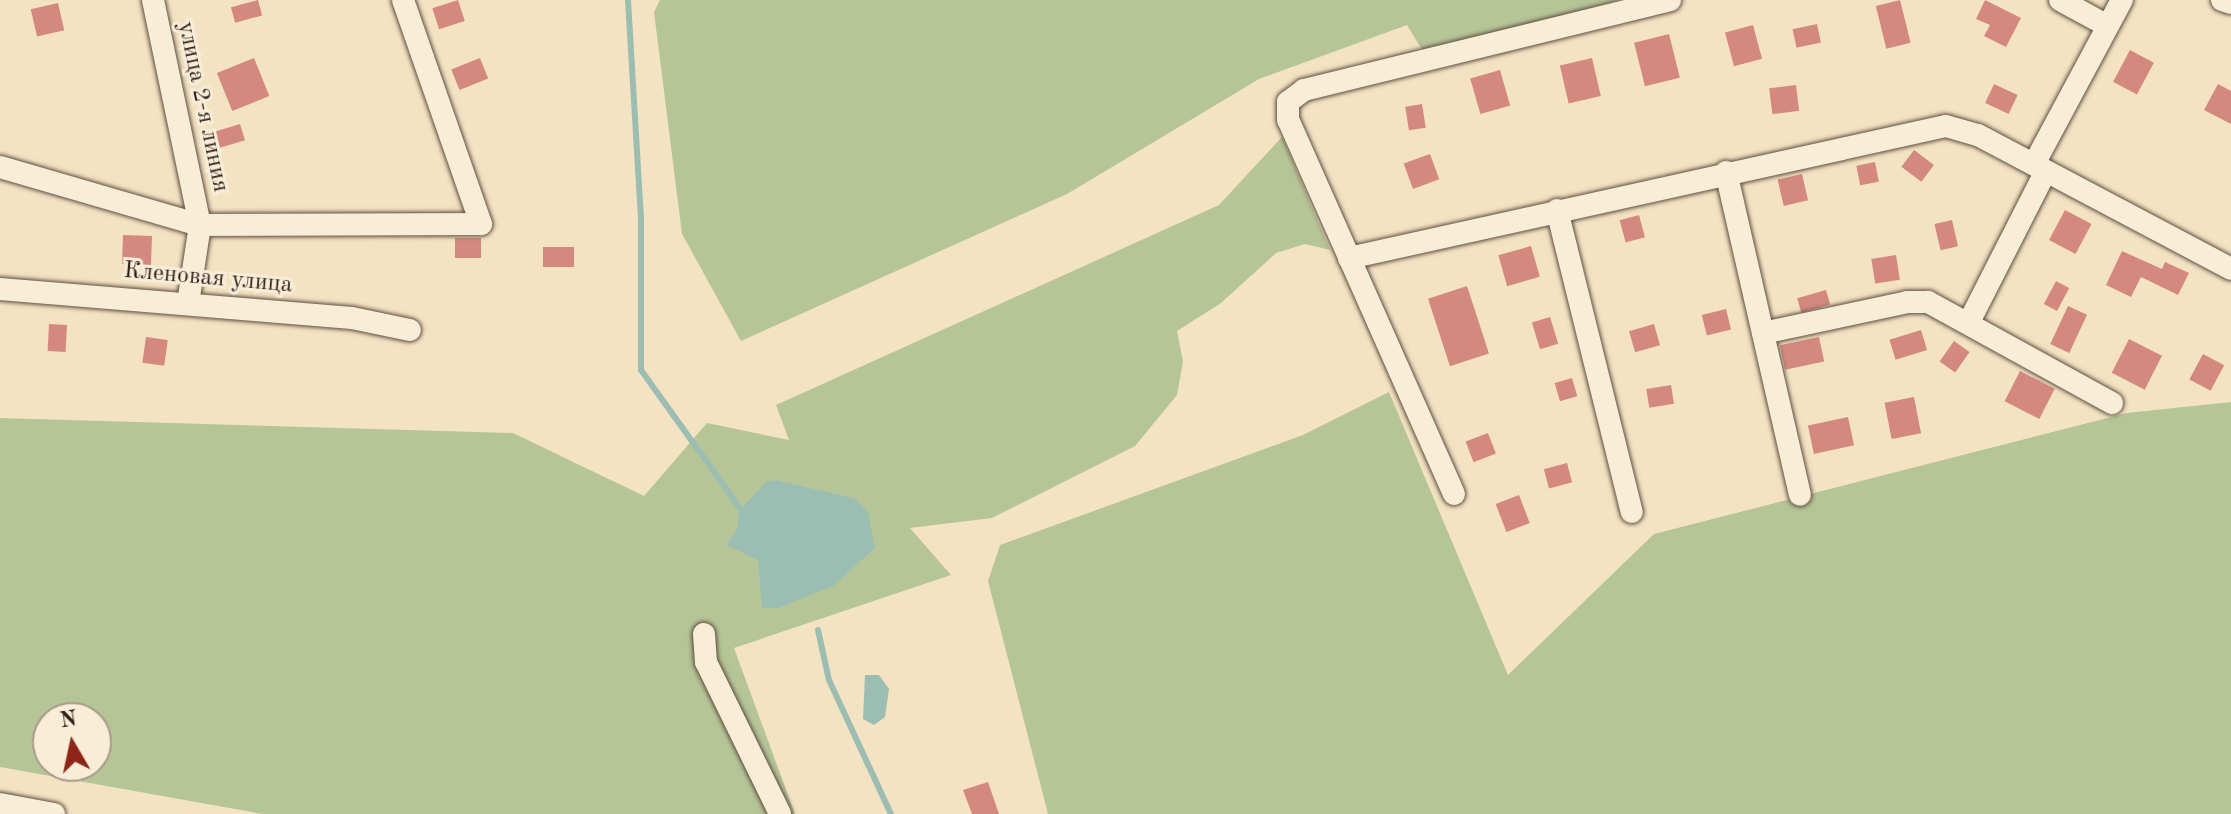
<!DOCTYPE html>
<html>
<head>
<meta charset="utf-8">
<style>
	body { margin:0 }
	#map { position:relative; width:2231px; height:814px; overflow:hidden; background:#f4e3c2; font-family:"Old Standard TT",serif }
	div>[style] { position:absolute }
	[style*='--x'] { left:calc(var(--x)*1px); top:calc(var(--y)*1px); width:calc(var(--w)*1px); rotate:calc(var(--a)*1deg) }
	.green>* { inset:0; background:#b6c597 }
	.water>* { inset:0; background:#9cbeb2 }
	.stream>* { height:6px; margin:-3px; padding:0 3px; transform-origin:3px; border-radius:3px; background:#9cbeb2 }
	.building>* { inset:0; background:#d48980; transform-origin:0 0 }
	.roads { filter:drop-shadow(0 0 2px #5f4f42) drop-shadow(0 0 2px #5f4f42) }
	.minor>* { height:22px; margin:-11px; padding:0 11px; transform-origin:11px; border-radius:11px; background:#f8edd7 }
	span { translate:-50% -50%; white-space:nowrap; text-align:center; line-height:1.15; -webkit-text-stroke:6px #f8edd7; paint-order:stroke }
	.street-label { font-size:24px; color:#2d1e18 }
	.north { position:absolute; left:32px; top:702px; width:80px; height:80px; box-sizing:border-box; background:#f8edd7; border:2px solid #a79a8b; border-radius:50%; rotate:351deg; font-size:22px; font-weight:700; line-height:32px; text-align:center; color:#2d1e18 }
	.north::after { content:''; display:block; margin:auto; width:28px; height:36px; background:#8f2418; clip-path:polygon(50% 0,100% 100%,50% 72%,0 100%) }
</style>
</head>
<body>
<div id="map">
	<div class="green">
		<i style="clip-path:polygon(660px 0,1619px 0,1424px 53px,1407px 25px,1259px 79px,1067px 194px,741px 341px,682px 234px,654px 12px)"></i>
		<i style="clip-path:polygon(evenodd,1282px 137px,1330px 250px,1305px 244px,1276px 253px,1221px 303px,1177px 331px,1183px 362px,1177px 395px,1135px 446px,992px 518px,910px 528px,951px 575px,734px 648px,795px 814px,263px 814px,0 767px,0 418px,513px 433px,644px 496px,707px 423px,789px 440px,776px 405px,1219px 205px,1282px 137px,48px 718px,96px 718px,96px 766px,48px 766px,48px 718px)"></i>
		<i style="clip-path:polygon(1389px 392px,1508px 675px,1654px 534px,2127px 413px,2231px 402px,2231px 814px,1048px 814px,988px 581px,1000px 545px,1303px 435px)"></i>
	</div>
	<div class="water">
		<i style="clip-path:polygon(776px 480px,856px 499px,868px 513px,875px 548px,833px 586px,778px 608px,762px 608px,758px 560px,726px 545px,737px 529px,739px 511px,766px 482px)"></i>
		<i style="clip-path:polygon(865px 675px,879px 675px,889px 689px,885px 717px,874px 725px,863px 719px)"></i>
	</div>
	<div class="stream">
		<i style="--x:628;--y:0;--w:216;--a:86.6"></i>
		<i style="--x:641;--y:216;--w:154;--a:90"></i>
		<i style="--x:641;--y:370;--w:177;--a:54.4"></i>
		<i style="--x:818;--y:630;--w:51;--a:77.6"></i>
		<i style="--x:829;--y:680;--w:148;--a:65.2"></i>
	</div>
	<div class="building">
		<i style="left:258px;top:0;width:16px;height:28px;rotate:75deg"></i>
		<i style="left:458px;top:0;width:22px;height:27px;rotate:72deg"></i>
		<i style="left:1900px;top:0;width:44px;height:25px;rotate:76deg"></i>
		<i style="clip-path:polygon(1985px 0,2021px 18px,2006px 47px,1984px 36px,1990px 25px,1976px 19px)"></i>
		<i style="left:58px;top:3px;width:28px;height:28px;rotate:77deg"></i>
		<i style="left:1817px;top:24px;width:19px;height:25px;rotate:78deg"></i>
		<i style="left:1753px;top:25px;width:35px;height:29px;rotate:75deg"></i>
		<i style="left:1669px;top:34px;width:45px;height:36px;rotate:76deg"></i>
		<i style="left:2130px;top:50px;width:27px;height:36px;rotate:28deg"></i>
		<i style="left:254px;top:58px;width:41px;height:40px;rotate:68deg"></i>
		<i style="left:480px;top:58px;width:22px;height:31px;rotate:68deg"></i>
		<i style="left:1592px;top:58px;width:39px;height:33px;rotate:77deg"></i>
		<i style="left:1500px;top:70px;width:37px;height:31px;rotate:74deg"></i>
		<i style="left:1994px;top:84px;width:26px;height:21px;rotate:25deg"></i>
		<i style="clip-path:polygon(2218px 84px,2231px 91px,2231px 124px,2204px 110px)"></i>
		<i style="left:1796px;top:85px;width:26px;height:27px;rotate:83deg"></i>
		<i style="left:1422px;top:104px;width:24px;height:17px;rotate:81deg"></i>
		<i style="left:240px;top:124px;width:17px;height:26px;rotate:73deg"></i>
		<i style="left:1914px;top:150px;width:25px;height:21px;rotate:37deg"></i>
		<i style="left:1430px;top:154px;width:27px;height:28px;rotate:70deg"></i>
		<i style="left:1875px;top:162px;width:20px;height:19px;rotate:79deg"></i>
		<i style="left:1802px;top:174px;width:27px;height:25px;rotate:77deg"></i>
		<i style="left:2065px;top:210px;width:30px;height:34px;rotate:28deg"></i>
		<i style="left:1639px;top:215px;width:23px;height:20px;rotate:75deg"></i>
		<i style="left:1952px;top:220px;width:27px;height:18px;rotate:77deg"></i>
		<i style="left:123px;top:235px;width:29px;height:29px;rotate:2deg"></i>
		<i style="left:455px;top:238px;width:26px;height:20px"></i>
		<i style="left:1531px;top:246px;width:32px;height:34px;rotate:74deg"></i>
		<i style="left:543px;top:247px;width:31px;height:20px"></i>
		<i style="clip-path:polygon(2122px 251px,2162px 269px,2165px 262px,2189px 273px,2178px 295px,2141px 277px,2131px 297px,2106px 285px)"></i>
		<i style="left:1896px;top:255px;width:25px;height:25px;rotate:81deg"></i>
		<i style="left:2056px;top:281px;width:15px;height:26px;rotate:28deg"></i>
		<i style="left:1467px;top:286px;width:71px;height:41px;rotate:72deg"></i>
		<i style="left:1826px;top:290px;width:15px;height:30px;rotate:74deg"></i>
		<i style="left:2068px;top:306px;width:21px;height:42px;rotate:25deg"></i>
		<i style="left:1726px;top:309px;width:21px;height:25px;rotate:76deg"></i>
		<i style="left:1550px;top:317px;width:28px;height:19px;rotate:73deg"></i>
		<i style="left:49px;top:324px;width:18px;height:27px;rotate:3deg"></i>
		<i style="left:1654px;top:324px;width:22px;height:26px;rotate:74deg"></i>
		<i style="left:1921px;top:330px;width:21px;height:33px;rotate:73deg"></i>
		<i style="left:146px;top:337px;width:22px;height:26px;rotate:8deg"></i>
		<i style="left:1819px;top:337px;width:25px;height:40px;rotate:78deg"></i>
		<i style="left:2129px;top:339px;width:37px;height:38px;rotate:27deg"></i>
		<i style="left:1954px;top:341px;width:19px;height:25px;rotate:35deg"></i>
		<i style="left:2203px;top:354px;width:24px;height:29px;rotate:28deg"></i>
		<i style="left:2020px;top:371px;width:39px;height:34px;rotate:27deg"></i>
		<i style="left:1572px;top:378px;width:19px;height:18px;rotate:74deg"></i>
		<i style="left:1671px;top:385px;width:19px;height:25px;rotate:81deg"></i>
		<i style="left:1914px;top:397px;width:37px;height:30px;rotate:79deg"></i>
		<i style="left:1848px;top:417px;width:29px;height:41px;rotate:78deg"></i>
		<i style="left:1488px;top:433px;width:22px;height:24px;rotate:69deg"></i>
		<i style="left:1567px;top:463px;width:20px;height:24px;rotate:75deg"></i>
		<i style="left:1519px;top:495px;width:30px;height:25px;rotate:69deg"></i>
		<i style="clip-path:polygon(988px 782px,999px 814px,972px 814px,963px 790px)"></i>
	</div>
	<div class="roads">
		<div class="minor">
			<i style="--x:153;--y:0;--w:230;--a:78.2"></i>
			<i style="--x:200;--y:225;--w:79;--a:98.7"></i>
			<i style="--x:2060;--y:0;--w:50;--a:28.6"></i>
			<i style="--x:2222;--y:0;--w:9;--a:18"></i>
			<i style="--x:2034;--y:164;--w:186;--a:-61.8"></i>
			<i style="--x:0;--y:167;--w:208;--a:16.2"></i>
			<i style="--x:200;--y:225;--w:281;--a:-0.2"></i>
			<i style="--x:481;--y:224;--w:237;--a:-109.2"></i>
			<i style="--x:1726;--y:172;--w:331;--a:77.1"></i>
			<i style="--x:1557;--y:210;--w:311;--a:76.1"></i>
			<i style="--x:1349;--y:258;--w:611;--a:-12.47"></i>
			<i style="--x:1946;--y:126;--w:33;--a:16"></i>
			<i style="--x:1978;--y:135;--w:286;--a:27.9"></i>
			<i style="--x:0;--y:289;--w:353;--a:4.7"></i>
			<i style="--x:352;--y:318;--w:59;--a:11.7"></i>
			<i style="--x:1969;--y:322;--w:169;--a:-63"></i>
			<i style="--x:1763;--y:333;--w:147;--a:-12.1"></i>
			<i style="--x:1907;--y:302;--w:21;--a:0"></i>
			<i style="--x:1928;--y:302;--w:210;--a:28.8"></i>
			<i style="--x:1454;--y:494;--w:409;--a:-113.9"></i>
			<i style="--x:1288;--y:120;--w:18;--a:-90"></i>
			<i style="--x:1288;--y:102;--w:20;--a:-37"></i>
			<i style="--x:1304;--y:90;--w:377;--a:-13.8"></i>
			<i style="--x:704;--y:634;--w:28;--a:86"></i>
			<i style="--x:706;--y:662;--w:169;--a:64"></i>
			<i style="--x:0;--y:804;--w:55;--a:10.5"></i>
		</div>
	</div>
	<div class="street-label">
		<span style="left:202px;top:107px;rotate:78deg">улица 2-я линия</span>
		<span style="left:208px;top:279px;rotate:5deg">Кленовая улица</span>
	</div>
	<div class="north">N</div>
</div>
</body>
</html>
